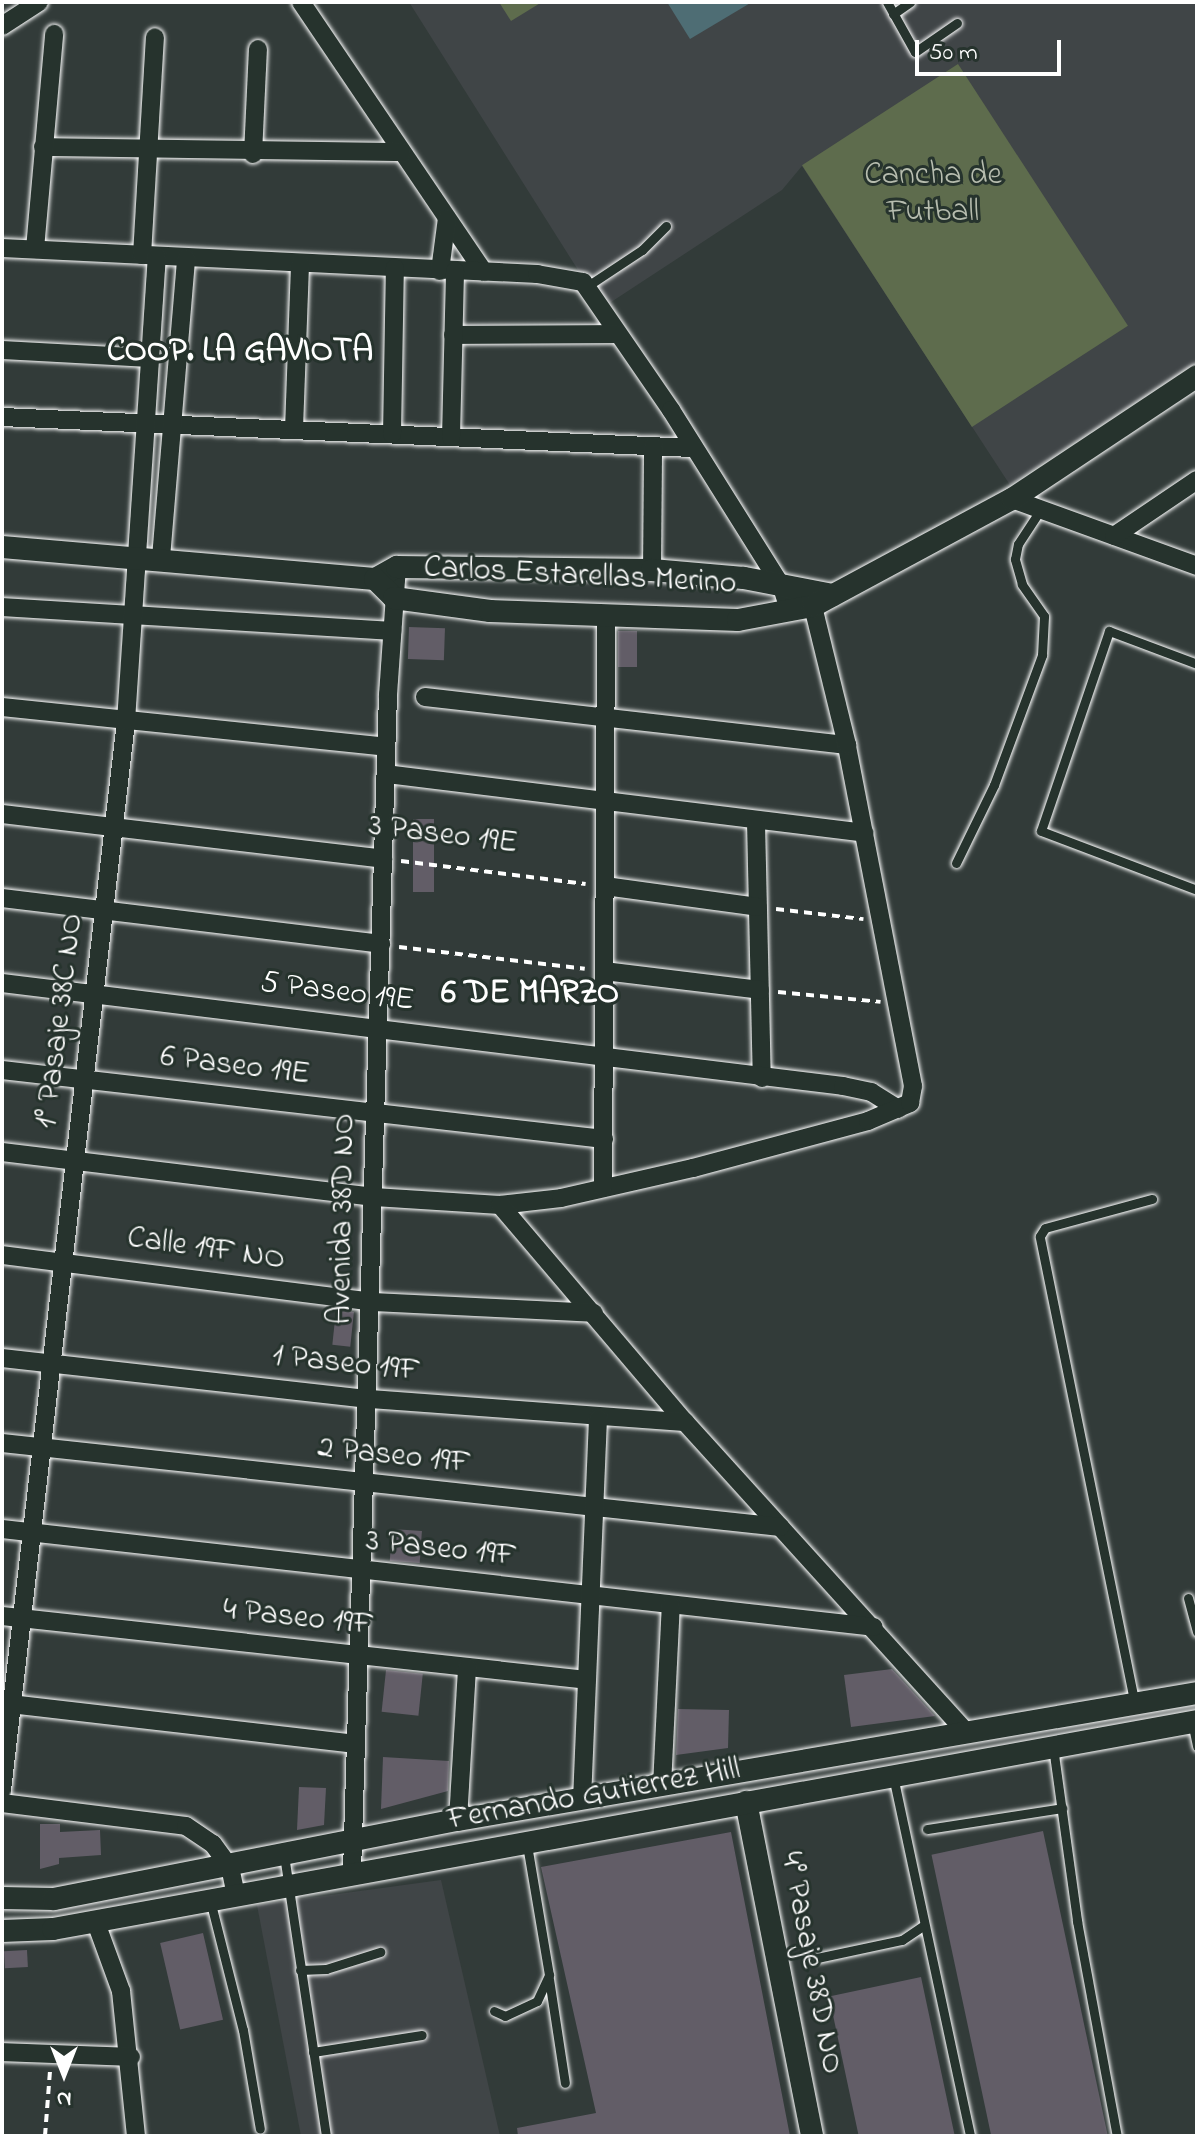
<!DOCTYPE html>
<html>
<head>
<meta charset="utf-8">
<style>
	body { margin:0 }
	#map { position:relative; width:1199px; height:2138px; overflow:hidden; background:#323b39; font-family:"Indie Flower",sans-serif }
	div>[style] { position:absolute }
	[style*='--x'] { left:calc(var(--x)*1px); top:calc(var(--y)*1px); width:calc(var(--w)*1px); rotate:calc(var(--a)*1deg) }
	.built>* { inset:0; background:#404547 }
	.green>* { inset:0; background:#5e6c4d; transform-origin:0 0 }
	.water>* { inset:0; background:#4e6d74 }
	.building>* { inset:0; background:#625d67; transform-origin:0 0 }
	.path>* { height:4px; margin-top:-2px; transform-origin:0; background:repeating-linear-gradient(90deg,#fff 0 8px,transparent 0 14px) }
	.roads { filter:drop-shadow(0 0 2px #fff) drop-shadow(0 0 2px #fff) }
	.service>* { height:9px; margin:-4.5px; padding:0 4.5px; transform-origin:4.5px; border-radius:4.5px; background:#26332d }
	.minor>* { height:18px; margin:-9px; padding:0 9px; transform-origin:9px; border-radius:9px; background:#26332d }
	.tertiary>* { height:22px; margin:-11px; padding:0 11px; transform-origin:11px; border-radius:11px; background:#26332d }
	span { translate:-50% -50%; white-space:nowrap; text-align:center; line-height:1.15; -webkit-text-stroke:6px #26332d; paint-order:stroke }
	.park-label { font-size:32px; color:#b7bdaf }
	.street-label { font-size:32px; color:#fff }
	.neighbourhood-label { font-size:34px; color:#fff; font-weight:700 }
	.frame { position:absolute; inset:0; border:4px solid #fff; pointer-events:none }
	.north { position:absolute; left:24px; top:2034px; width:80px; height:80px; -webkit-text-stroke:6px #26332d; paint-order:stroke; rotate:180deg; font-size:22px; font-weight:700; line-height:32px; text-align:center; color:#fff }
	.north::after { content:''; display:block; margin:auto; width:28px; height:36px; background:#fff; clip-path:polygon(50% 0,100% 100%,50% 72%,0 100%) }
	.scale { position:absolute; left:915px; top:40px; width:146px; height:36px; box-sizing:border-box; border:4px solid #fff; border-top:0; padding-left:10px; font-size:24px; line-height:28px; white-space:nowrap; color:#fff; -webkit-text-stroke:6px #26332d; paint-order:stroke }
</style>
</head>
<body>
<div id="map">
	<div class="built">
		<i style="clip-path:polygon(409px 2px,1197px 2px,1197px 362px,1010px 485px,802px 166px,782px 190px,602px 308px)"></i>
		<i style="clip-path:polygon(441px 1880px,500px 2136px,301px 2136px,257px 1905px)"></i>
	</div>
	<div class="green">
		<i style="clip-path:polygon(499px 2px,542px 2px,511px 21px)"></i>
		<i style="left:958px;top:64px;width:312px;height:186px;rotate:57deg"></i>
	</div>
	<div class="water">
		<i style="clip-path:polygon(667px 2px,752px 2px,690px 39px)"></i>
	</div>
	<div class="building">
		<i style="left:409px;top:627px;width:36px;height:32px;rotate:2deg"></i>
		<i style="left:618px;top:631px;width:19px;height:36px"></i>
		<i style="left:413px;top:819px;width:21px;height:73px"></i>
		<i style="left:336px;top:1310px;width:18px;height:35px;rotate:6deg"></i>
		<i style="left:392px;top:1529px;width:30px;height:32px;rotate:4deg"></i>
		<i style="clip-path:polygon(892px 1669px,935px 1716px,851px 1727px,844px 1675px)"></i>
		<i style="left:386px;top:1670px;width:37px;height:42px;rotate:6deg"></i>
		<i style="clip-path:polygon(678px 1709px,729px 1710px,728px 1748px,676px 1755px)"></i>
		<i style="clip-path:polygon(383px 1757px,449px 1761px,448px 1791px,381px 1809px)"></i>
		<i style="clip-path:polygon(299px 1787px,326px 1788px,324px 1825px,297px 1830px)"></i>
		<i style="clip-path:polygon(40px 1824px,60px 1824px,60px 1832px,100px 1830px,101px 1855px,59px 1858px,59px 1864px,40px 1869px)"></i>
		<i style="left:1043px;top:1831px;width:311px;height:114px;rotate:78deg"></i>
		<i style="clip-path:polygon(731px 1832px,790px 2136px,518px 2136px,517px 2128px,596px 2113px,541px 1867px)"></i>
		<i style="left:203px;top:1933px;width:89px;height:44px;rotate:77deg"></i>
		<i style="left:27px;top:1950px;width:17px;height:23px;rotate:87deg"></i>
		<i style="left:921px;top:1977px;width:162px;height:94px;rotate:78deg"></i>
	</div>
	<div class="path">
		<i style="--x:401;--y:861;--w:186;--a:7.1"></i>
		<i style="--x:776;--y:909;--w:88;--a:6.6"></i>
		<i style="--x:399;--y:947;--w:187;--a:6.7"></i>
		<i style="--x:778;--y:992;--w:103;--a:5.5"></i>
		<i style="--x:45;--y:2136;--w:65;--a:-85.6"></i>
	</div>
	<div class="roads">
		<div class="service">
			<i style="--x:887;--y:2;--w:57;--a:60.8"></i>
			<i style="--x:915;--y:52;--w:51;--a:-34.6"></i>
			<i style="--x:893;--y:14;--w:21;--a:-35"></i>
			<i style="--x:586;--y:287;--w:67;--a:-33.5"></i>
			<i style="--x:642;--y:250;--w:34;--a:-45"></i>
			<i style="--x:1197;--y:664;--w:94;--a:-159.4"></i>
			<i style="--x:1109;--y:631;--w:211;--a:108.8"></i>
			<i style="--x:1041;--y:831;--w:167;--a:20.7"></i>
			<i style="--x:956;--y:863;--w:87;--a:-64"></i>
			<i style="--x:994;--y:785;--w:139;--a:-69.7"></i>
			<i style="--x:1042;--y:655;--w:39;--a:-87"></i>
			<i style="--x:1044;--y:616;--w:39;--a:-125"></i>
			<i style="--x:1022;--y:584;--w:26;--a:-106"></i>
			<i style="--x:1015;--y:559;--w:15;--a:-79"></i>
			<i style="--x:1018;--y:544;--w:42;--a:-56.7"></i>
			<i style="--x:1188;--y:1598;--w:35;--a:75"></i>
			<i style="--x:1134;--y:1700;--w:473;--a:-101.5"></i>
			<i style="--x:1040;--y:1236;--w:9;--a:-58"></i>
			<i style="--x:1045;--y:1228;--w:111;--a:-15.2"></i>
			<i style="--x:1192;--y:1722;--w:25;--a:78"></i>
			<i style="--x:1053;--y:1747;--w:176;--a:82.1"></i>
			<i style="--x:1077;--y:1921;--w:219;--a:79.5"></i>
			<i style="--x:893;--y:1776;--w:368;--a:77.9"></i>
			<i style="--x:927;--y:1829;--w:137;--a:-8.8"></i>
			<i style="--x:284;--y:1855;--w:284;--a:81.5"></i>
			<i style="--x:210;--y:1900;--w:134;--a:75.8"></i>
			<i style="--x:243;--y:2030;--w:100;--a:80.3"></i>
			<i style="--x:817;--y:1958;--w:87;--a:-12"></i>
			<i style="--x:902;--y:1940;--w:25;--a:-34"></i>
			<i style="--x:300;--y:1970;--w:26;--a:-2"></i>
			<i style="--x:326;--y:1969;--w:57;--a:-17.5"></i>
			<i style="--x:549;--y:1979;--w:105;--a:81.3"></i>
			<i style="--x:494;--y:2011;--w:12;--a:24"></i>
			<i style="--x:505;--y:2016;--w:35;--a:-25"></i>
			<i style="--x:537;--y:2001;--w:29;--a:-65"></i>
			<i style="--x:549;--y:1975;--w:132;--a:-99.6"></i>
			<i style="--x:313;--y:2052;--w:110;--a:-8.9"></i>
		</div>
		<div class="minor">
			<i style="--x:301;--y:2;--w:326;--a:55.9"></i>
			<i style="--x:2;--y:26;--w:44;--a:-33"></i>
			<i style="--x:43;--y:147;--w:359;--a:0.8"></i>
			<i style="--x:253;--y:154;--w:105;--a:-87.3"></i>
			<i style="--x:2;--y:248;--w:536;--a:2.78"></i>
			<i style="--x:537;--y:274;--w:47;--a:9.9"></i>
			<i style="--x:583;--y:282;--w:155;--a:55.5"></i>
			<i style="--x:671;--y:410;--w:209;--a:57.9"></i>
			<i style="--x:782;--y:587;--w:24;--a:73"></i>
			<i style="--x:35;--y:249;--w:216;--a:-84.9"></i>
			<i style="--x:142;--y:255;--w:218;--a:-86.6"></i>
			<i style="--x:440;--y:271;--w:53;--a:-82.5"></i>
			<i style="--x:453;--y:335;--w:164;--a:-0.3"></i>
			<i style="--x:2;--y:350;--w:148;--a:3.1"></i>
			<i style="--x:2;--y:417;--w:692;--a:2.57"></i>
			<i style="--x:294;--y:429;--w:166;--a:-87.9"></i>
			<i style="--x:392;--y:434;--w:166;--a:-89"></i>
			<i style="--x:451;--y:437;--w:166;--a:-88.6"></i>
			<i style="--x:1012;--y:499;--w:197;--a:19.9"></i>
			<i style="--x:1114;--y:536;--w:100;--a:-34"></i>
			<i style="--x:161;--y:558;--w:301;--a:-85.2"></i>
			<i style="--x:652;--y:570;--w:124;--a:-89.5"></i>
			<i style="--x:2;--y:607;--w:391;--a:3.5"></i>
			<i style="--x:425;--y:697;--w:425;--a:6.5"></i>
			<i style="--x:2;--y:707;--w:386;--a:5.9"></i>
			<i style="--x:386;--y:774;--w:482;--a:7"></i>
			<i style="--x:2;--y:814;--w:384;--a:6.7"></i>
			<i style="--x:756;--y:822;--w:256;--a:88.7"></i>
			<i style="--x:605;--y:886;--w:154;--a:7.8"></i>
			<i style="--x:2;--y:898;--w:382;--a:6.9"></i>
			<i style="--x:604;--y:971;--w:157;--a:6.9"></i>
			<i style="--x:2;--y:983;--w:847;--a:6.98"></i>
			<i style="--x:843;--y:1086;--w:29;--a:12"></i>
			<i style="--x:871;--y:1092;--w:32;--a:32"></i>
			<i style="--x:2;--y:1070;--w:606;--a:6.54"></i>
			<i style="--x:2;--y:1152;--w:375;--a:6.9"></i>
			<i style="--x:374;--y:1197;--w:126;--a:3.6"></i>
			<i style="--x:500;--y:1205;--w:61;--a:-6.5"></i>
			<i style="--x:561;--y:1198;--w:135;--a:-12.8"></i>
			<i style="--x:693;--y:1168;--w:181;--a:-15"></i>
			<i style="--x:868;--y:1121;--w:46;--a:-23.2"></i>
			<i style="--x:910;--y:1103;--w:17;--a:-80"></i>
			<i style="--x:913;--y:1086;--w:347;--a:-101"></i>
			<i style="--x:847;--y:745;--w:155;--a:-103.8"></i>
			<i style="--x:603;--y:1188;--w:573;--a:-89.7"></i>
			<i style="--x:500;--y:1205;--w:285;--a:49.6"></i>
			<i style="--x:685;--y:1422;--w:416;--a:47.8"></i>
			<i style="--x:2;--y:1255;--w:373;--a:7.2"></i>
			<i style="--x:372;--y:1302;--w:222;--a:2.8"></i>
			<i style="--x:2;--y:1358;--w:369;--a:6.4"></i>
			<i style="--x:369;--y:1399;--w:317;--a:4.2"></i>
			<i style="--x:2;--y:1443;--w:783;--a:6.16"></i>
			<i style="--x:2;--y:1529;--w:877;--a:6.41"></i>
			<i style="--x:2;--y:1616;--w:588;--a:6.24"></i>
			<i style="--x:2;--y:1703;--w:356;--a:6.6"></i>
			<i style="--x:662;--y:1786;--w:181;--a:-87.2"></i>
			<i style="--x:2;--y:1790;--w:1076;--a:-83.38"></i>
			<i style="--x:126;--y:721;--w:466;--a:-86.2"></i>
			<i style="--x:582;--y:1800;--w:382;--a:-87.6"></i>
			<i style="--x:2;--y:1803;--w:185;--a:7.1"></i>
			<i style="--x:186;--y:1826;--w:32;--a:34"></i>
			<i style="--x:213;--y:1844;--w:29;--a:54"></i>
			<i style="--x:230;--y:1867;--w:29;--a:78"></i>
			<i style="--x:458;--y:1820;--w:153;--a:-86.6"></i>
			<i style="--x:352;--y:1872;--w:1178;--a:-88.25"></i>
			<i style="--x:388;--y:695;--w:128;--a:-86"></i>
			<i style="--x:95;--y:1920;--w:76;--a:69.9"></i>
			<i style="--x:121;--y:1991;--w:146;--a:84.1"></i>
			<i style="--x:2;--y:2052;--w:129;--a:2.2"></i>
		</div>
		<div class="tertiary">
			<i style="--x:2;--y:547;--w:374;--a:4.9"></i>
			<i style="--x:375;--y:579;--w:25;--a:-29"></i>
			<i style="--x:397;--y:567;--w:255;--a:0.7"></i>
			<i style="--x:652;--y:570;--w:92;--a:5"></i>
			<i style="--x:744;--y:578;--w:90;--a:10.9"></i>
			<i style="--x:375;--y:579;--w:27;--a:45"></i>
			<i style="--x:394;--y:598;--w:97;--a:7.7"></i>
			<i style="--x:490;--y:611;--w:248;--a:2.1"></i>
			<i style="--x:738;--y:620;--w:76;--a:-10.6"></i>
			<i style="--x:813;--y:606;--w:226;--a:-28.3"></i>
			<i style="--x:1012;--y:499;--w:222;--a:-33.6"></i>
			<i style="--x:746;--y:1802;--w:340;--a:78.8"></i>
			<i style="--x:2;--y:1898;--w:52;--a:1.1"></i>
			<i style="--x:54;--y:1899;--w:412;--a:-11.1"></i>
			<i style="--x:458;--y:1820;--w:750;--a:-9.75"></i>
			<i style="--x:2;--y:1931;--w:51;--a:-2.2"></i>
			<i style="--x:53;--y:1929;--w:1163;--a:-10.3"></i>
		</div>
	</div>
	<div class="park-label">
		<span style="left:933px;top:195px">Cancha de<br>Futball</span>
	</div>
	<div class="street-label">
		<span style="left:580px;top:577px;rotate:3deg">Carlos Estarellas Merino</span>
		<span style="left:443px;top:836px;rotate:7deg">3 Paseo 19E</span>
		<span style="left:337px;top:993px;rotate:7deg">5 Paseo 19E</span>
		<span style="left:61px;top:1021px;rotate:-83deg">1° Pasaje 38C NO</span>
		<span style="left:235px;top:1067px;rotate:7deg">6 Paseo 19E</span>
		<span style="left:344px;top:1219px;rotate:-89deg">Avenida 38D NO</span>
		<span style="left:206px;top:1250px;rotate:8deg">Calle 19F NO</span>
		<span style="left:346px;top:1365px;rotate:6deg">1 Paseo 19F</span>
		<span style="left:394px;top:1457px;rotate:6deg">2 Paseo 19F</span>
		<span style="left:441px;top:1550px;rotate:6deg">3 Paseo 19F</span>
		<span style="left:298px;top:1619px;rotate:6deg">4 Paseo 19F</span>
		<span style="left:594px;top:1796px;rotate:-10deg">Fernando Gutierrez Hill</span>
		<span style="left:810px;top:1963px;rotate:79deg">4° Pasaje 38D NO</span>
	</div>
	<div class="neighbourhood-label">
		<span style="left:240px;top:353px">COOP. LA GAVIOTA</span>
		<span style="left:530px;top:995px">6 DE MARZO</span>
	</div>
	<div class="frame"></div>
	<div class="north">N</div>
	<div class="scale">50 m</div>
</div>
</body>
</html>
